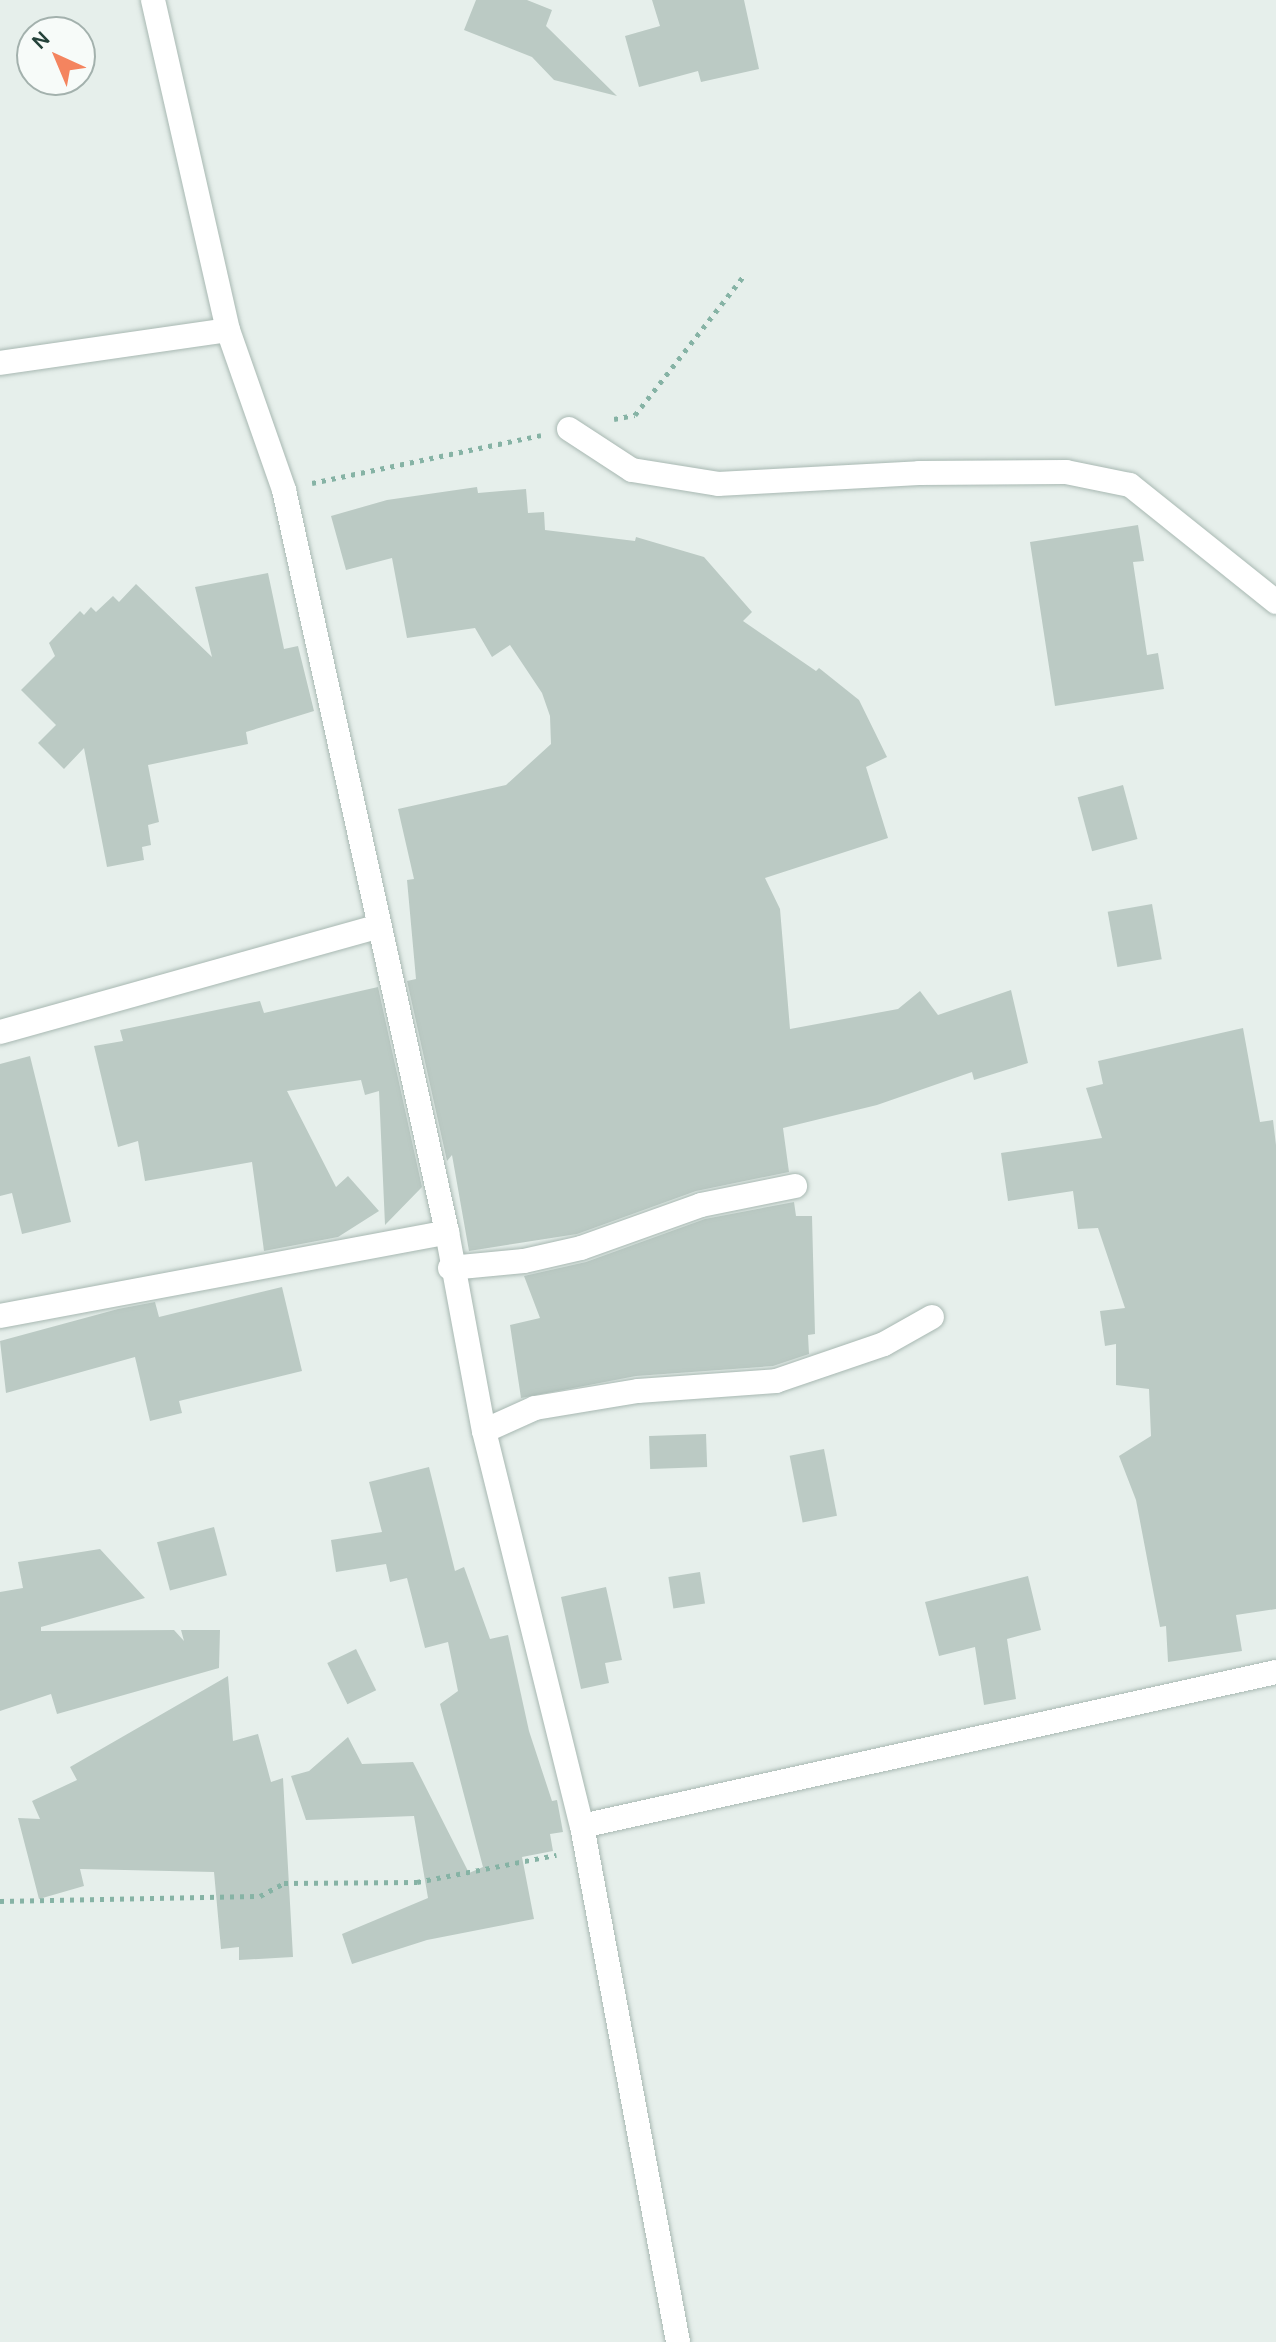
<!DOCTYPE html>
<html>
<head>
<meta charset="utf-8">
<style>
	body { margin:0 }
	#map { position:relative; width:1276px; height:2342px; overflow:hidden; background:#e6efeb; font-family:Karla,sans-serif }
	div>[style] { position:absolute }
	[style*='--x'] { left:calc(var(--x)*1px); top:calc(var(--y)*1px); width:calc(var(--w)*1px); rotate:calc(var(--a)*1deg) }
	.building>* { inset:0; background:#bbcac4; transform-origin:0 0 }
	.path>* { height:5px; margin-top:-2.5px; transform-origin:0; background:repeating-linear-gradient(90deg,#86b3a5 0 4px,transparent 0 10px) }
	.roads { filter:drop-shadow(0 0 2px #a8b8b2) drop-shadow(0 0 2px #a8b8b2) }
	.street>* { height:24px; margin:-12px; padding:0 12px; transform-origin:12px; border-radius:12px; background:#fff }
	span { translate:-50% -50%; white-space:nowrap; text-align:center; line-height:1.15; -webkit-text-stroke:7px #f7fbf9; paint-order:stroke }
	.north { position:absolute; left:16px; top:16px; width:80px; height:80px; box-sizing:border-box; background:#f7fbf9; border:2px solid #a3b1ad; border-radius:50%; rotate:316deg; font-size:22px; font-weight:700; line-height:32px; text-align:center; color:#24423a }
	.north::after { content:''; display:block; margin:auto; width:28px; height:36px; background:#f4845f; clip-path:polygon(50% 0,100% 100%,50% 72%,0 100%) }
</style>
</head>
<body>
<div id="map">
	<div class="building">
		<i style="clip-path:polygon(476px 0,527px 0,552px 10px,546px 26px,617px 96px,554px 80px,532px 57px,464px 30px)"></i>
		<i style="clip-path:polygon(652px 0,744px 0,759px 69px,701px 82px,698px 71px,639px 87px,625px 36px,660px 26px)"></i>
		<i style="clip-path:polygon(477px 487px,478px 493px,526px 489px,528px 513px,544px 512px,545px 530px,635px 541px,636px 537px,704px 557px,752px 612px,743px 621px,816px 671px,819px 668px,859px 700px,887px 757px,866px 767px,888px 838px,765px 878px,780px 909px,790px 1029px,898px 1009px,920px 991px,938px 1015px,1011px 990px,1028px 1063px,974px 1080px,972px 1072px,877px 1105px,783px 1128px,789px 1172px,696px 1191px,577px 1234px,469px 1251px,452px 1155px,447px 1161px,407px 981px,416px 979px,407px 880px,414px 879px,398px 809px,506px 785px,551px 744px,550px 716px,542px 693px,510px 645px,492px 657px,475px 628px,407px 638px,392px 558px,346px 570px,331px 516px,387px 500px)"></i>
		<i style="clip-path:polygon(1138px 525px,1144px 561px,1133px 562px,1147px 655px,1158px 653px,1164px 689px,1055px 706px,1030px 542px)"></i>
		<i style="clip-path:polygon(268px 573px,284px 649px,298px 646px,314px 711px,246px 732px,248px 744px,148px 765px,159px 822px,148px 825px,151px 845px,142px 847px,144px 860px,107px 867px,84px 748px,64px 769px,38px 743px,56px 725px,21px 690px,55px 656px,49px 643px,80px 611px,84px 615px,91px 607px,96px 612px,113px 596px,119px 602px,136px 584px,212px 657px,195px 587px)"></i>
		<i style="left:1123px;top:785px;width:56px;height:47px;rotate:75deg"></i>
		<i style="left:1152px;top:904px;width:56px;height:45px;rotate:80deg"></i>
		<i style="clip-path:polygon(378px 987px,422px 1187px,385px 1225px,379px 1091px,365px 1095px,361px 1080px,287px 1091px,336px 1187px,348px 1176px,379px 1211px,338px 1237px,264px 1251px,252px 1162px,145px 1181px,138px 1141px,118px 1147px,94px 1046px,123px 1041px,120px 1030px,260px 1001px,264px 1013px)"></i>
		<i style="clip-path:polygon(1243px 1028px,1260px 1122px,1273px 1120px,1276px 1145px,1276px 1609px,1236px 1615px,1242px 1651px,1168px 1662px,1166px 1626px,1160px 1627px,1136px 1500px,1119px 1456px,1151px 1436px,1149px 1389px,1116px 1385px,1116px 1344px,1105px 1346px,1100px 1311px,1125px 1308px,1098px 1228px,1078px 1229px,1073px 1191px,1008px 1201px,1001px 1153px,1102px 1138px,1086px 1088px,1103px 1084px,1098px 1061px)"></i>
		<i style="clip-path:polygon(30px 1056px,71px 1222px,22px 1234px,12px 1193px,0 1196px,0 1064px)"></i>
		<i style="clip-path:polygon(794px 1202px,796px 1216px,812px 1216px,815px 1334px,808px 1335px,809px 1354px,773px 1366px,636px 1376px,521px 1398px,510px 1325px,540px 1318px,524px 1276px,586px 1262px,705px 1219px)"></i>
		<i style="clip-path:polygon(282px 1287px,302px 1371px,179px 1401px,182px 1413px,150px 1421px,135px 1357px,6px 1393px,0 1341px,118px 1309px,155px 1302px,159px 1317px)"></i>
		<i style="left:706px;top:1434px;width:33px;height:57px;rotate:88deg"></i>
		<i style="left:824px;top:1449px;width:68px;height:35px;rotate:79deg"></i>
		<i style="clip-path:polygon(429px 1467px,455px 1571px,464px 1567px,490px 1639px,508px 1635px,529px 1731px,552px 1801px,557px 1800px,563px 1832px,550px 1834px,553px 1851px,522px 1857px,534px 1919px,427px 1940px,352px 1964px,342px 1934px,428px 1898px,414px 1816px,306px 1820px,291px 1776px,309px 1771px,348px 1737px,362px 1764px,413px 1762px,469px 1873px,483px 1867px,440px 1704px,458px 1691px,448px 1642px,425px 1648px,407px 1578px,390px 1582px,386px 1564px,336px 1572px,331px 1540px,382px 1532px,369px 1482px)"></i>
		<i style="left:214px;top:1527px;width:50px;height:59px;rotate:75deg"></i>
		<i style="clip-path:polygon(100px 1549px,145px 1598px,41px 1627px,41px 1631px,174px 1630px,184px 1641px,181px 1630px,220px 1630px,219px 1668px,57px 1714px,51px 1694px,0 1711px,0 1592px,23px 1588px,18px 1562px)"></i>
		<i style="left:700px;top:1572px;width:32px;height:32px;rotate:81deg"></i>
		<i style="clip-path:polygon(1028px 1576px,1041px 1630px,1007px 1639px,1016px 1699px,984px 1705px,975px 1647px,939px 1656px,925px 1602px)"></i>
		<i style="clip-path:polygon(606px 1587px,622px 1660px,605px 1663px,609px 1683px,581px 1689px,561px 1597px)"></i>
		<i style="left:356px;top:1649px;width:46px;height:32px;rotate:64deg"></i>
		<i style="clip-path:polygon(228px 1676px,233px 1741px,258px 1734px,271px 1782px,283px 1778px,293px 1957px,239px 1960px,239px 1947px,221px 1949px,214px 1872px,80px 1869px,84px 1886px,39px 1899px,18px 1818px,40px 1819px,32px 1801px,77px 1780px,70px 1767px)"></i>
	</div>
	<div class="path">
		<i style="--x:614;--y:419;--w:21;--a:-11"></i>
		<i style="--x:635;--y:415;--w:175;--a:-52"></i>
		<i style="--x:312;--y:483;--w:234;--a:-11.8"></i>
		<i style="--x:0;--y:1901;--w:260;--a:-1.1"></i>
		<i style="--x:260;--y:1896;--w:27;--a:-28"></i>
		<i style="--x:284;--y:1883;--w:133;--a:-0.4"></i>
		<i style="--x:417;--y:1882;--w:142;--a:-11"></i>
	</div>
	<div class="roads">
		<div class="street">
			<i style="--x:153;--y:0;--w:338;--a:77.2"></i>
			<i style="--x:228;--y:330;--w:170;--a:70.7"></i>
			<i style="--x:284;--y:490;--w:760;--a:77.61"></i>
			<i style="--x:447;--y:1232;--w:202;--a:79.5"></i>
			<i style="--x:484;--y:1431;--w:407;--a:76.1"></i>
			<i style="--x:582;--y:1826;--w:525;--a:79.46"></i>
			<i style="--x:0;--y:363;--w:230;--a:-8.2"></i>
			<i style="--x:569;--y:429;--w:75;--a:33.1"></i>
			<i style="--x:632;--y:470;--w:87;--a:9.2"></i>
			<i style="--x:718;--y:484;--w:201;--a:-3.1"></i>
			<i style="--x:919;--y:473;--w:147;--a:-0.4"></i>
			<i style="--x:1066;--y:472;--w:65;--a:11.5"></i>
			<i style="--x:1130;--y:485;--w:187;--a:38.7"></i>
			<i style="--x:0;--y:1032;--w:394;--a:-15.6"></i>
			<i style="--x:450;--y:1268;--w:74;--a:-5.4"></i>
			<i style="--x:524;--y:1261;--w:58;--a:-12.8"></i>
			<i style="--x:581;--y:1248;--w:127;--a:-19.7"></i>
			<i style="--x:701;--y:1205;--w:96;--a:-11.4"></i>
			<i style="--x:0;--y:1316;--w:455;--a:-10.6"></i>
			<i style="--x:484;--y:1431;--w:56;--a:-24.3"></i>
			<i style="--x:535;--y:1408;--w:104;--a:-9.4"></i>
			<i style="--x:638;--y:1391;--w:138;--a:-4.1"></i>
			<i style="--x:776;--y:1381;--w:114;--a:-18.9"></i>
			<i style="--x:884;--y:1344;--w:55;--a:-29.4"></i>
			<i style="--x:582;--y:1826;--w:711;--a:-12.51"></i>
		</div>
	</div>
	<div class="north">N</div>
</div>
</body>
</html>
